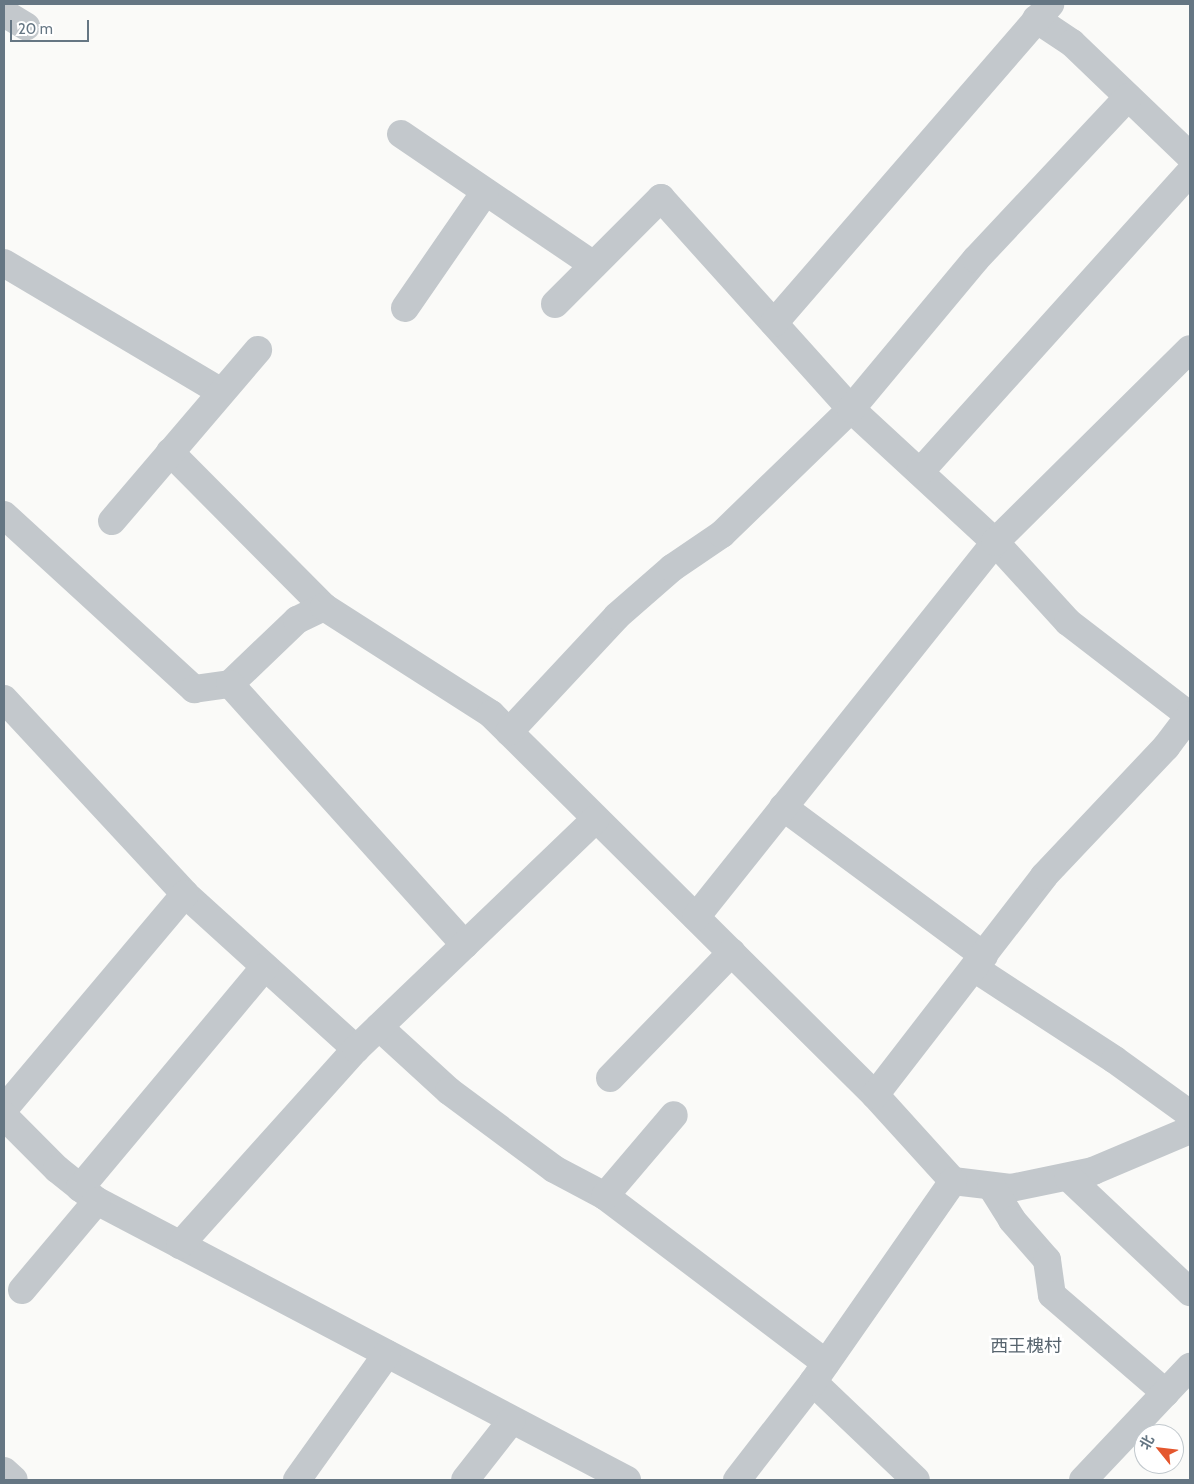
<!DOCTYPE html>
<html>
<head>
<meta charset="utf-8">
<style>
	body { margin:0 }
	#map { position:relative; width:1194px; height:1484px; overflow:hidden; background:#fafaf8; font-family:Cabin,"Noto Sans SC",sans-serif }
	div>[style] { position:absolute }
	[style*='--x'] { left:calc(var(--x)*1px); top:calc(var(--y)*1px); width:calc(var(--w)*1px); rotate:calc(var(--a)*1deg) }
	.minor>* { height:28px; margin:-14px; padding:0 14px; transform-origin:14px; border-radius:14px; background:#c3c8cc }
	span { translate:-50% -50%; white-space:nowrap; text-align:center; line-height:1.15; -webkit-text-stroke:5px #fff; paint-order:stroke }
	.quarter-label { font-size:18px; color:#57646e }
	.frame { position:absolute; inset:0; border:5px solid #657683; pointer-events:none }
	.north { position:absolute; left:1134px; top:1424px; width:50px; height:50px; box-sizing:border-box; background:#fff; border:1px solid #c1c8cd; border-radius:50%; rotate:299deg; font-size:14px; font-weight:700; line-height:20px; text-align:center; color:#657683 }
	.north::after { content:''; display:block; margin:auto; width:18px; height:22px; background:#e4572e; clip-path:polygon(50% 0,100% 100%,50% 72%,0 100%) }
	.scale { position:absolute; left:10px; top:20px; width:79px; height:22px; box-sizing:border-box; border:2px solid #657683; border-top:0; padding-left:6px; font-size:15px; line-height:18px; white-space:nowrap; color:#657683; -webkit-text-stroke:4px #fff; paint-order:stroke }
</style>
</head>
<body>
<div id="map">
	<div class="minor">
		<i style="--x:4;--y:13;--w:26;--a:31"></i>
		<i style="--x:1036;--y:19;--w:43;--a:33.7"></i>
		<i style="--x:1072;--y:43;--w:163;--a:43.8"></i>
		<i style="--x:401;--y:134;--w:233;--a:34.2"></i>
		<i style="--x:4;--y:263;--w:252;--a:30.7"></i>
		<i style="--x:555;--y:304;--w:150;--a:-45"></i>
		<i style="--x:661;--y:198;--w:284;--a:48"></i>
		<i style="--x:851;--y:409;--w:196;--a:42.7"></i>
		<i style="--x:995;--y:542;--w:108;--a:47.6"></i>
		<i style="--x:1068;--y:622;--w:154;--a:37.6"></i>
		<i style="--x:405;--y:308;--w:141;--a:-55.4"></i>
		<i style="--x:774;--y:323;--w:422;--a:-49.1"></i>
		<i style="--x:170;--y:452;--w:218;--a:45.2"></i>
		<i style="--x:920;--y:472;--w:404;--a:-48"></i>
		<i style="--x:4;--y:515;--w:258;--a:42.5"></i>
		<i style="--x:194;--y:689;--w:36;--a:-8"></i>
		<i style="--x:230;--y:684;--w:93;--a:-43.7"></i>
		<i style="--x:297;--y:620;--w:30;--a:-26"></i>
		<i style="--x:324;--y:607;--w:198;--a:32.6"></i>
		<i style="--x:491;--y:714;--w:541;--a:44.78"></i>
		<i style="--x:875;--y:1095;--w:116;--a:47.8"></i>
		<i style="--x:953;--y:1181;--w:58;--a:6.9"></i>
		<i style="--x:1011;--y:1188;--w:84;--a:-11.7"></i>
		<i style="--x:1093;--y:1171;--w:105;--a:-22.9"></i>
		<i style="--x:112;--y:521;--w:225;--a:-49.5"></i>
		<i style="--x:230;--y:684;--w:351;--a:48"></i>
		<i style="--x:4;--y:699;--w:266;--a:47.1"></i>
		<i style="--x:185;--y:894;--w:231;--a:42.2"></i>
		<i style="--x:509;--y:732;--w:158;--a:-47"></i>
		<i style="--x:617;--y:616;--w:73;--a:-41.1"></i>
		<i style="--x:672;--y:568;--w:60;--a:-34.2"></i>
		<i style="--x:722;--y:534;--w:180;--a:-44.1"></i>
		<i style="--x:851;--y:409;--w:195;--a:-50.2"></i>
		<i style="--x:976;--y:259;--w:222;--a:-46.8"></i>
		<i style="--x:783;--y:807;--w:250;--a:36.5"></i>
		<i style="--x:696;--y:917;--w:480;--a:-51.4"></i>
		<i style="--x:995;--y:542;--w:274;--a:-44.7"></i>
		<i style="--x:974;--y:968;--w:168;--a:33.1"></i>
		<i style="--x:1115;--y:1060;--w:92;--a:35.8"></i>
		<i style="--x:379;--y:1027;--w:95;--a:42.4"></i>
		<i style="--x:449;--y:1091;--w:131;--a:36.6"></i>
		<i style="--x:554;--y:1169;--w:58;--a:27.9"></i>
		<i style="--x:605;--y:1196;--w:277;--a:37.1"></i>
		<i style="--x:610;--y:1078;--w:175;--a:-45.9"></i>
		<i style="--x:875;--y:1095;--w:277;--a:-52.3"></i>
		<i style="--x:1044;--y:876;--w:178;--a:-46.6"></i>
		<i style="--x:1166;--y:747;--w:40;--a:-53"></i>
		<i style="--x:4;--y:1109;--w:281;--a:-49.9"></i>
		<i style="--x:4;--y:1116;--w:75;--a:45"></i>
		<i style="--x:57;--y:1169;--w:51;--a:38.7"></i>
		<i style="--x:97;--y:1201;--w:599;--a:27.76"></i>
		<i style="--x:1068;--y:1177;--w:168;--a:43.3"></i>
		<i style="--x:991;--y:1186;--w:40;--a:58"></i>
		<i style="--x:1012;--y:1220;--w:53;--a:48.8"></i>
		<i style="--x:1047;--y:1260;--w:35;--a:82"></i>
		<i style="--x:1052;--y:1295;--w:150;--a:40.7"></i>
		<i style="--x:80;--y:1188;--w:288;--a:-50.1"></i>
		<i style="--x:605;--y:1196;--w:106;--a:-49.6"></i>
		<i style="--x:180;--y:1245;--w:263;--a:-48.1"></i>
		<i style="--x:356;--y:1049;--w:332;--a:-43.8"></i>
		<i style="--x:22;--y:1290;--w:116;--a:-49.9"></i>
		<i style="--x:813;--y:1382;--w:142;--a:43.6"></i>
		<i style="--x:4;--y:1471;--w:13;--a:42"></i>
		<i style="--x:297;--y:1480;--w:155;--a:-54.5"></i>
		<i style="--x:465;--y:1480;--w:76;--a:-51.9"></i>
		<i style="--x:737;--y:1480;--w:124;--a:-52.2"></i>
		<i style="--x:813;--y:1382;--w:245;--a:-55.1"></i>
		<i style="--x:1083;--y:1480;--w:156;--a:-46.6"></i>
	</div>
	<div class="quarter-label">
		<span style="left:1026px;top:1346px">西王槐村</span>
	</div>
	<div class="frame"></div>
	<div class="north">北</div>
	<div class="scale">20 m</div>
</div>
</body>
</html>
